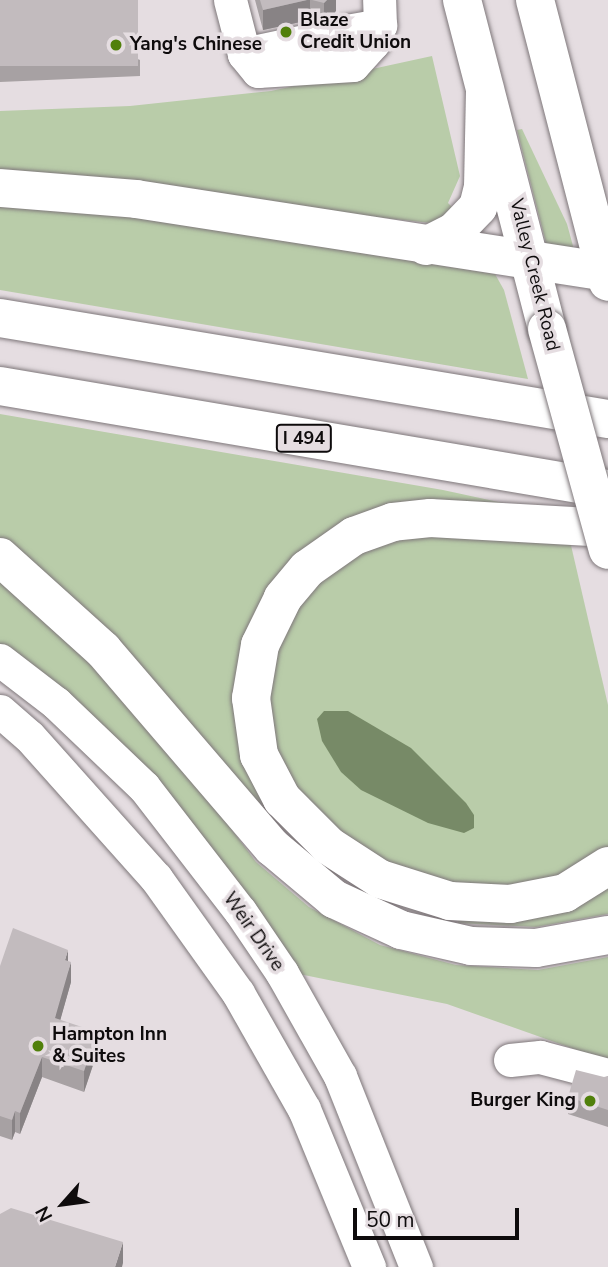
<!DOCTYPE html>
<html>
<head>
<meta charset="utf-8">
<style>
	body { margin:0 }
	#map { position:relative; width:608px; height:1267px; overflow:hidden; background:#e5dde1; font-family:"Nunito Sans",sans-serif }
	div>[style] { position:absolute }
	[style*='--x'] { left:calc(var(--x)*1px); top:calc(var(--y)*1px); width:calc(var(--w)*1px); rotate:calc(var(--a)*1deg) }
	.green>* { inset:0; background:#b9cca9 }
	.water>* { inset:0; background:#778a67 }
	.roads { filter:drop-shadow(0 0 2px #7e777a) drop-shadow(0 0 2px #7e777a) }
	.minor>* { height:33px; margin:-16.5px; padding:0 16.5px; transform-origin:16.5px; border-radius:16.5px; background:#fff }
	.major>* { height:38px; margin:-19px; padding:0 19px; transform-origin:19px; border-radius:19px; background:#fff }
	.highway>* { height:38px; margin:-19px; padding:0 19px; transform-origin:19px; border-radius:19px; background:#fff }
	.bridges { filter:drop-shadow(0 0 2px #7e777a) drop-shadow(0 0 2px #7e777a) }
	.major-bridge>* { height:38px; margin:-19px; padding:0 19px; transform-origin:19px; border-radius:19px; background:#fff }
	.wall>* { inset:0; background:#a7a1a3 }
	.shaded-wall>* { inset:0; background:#888385 }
	.building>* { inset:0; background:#c2bbbe; transform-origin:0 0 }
	.dots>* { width:19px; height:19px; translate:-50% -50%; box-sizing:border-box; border:4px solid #e5dde1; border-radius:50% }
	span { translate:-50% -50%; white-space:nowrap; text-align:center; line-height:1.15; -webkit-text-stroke:7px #e5dde1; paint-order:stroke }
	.shield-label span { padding:2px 5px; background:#e5dde1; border:2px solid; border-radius:5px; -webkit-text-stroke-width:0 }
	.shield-label { font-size:18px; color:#0e0b0c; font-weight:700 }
	.poi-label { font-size:19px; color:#0e0b0c; font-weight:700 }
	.left { translate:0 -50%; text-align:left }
	.right { translate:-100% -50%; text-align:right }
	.street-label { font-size:19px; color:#0e0b0c }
	.north { position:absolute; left:28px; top:1169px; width:70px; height:70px; -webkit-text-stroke:5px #e5dde1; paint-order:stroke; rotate:242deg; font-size:19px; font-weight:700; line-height:28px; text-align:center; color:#0e0b0c }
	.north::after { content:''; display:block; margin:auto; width:24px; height:32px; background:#0e0b0c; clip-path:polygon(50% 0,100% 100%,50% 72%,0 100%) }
	.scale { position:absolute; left:353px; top:1208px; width:166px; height:32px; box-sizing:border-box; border:4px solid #0e0b0c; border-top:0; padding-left:9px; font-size:21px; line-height:24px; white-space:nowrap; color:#0e0b0c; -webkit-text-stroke:5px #e5dde1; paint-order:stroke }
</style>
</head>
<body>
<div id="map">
	<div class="green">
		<i style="clip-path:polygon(432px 56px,460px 176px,448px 203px,455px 210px,431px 223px,0 177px,0 111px,130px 106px,271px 91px)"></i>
		<i style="clip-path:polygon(522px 129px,567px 224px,576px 257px,548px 251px,517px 130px)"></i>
		<i style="clip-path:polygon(0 202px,50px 204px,495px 274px,504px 290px,528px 379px,0 290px)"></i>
		<i style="clip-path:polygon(0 414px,443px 490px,521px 507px,408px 506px,246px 644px,305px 844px,303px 847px,0 545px)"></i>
		<i style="clip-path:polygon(412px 536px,570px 541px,608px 705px,608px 847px,593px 862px,523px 891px,414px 879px,311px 814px,270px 736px,269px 668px,298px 603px,349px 556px)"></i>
		<i style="clip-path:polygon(0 570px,51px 614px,212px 803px,256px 862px,309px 907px,380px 945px,456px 965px,538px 970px,608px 957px,608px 1061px,447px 1004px,299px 974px,0 644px)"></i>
		<i style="clip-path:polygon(608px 883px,608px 914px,536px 927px,458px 923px,459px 915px)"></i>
	</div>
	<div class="water">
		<i style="clip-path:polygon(324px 711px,348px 711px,411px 748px,466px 803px,474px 815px,474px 828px,464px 833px,428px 823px,361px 790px,341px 772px,322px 741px,317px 719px)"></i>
	</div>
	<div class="roads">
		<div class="minor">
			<i style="--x:230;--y:0;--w:56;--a:75.5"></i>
			<i style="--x:244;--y:54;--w:22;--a:51"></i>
			<i style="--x:258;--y:71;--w:95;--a:-3.6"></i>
			<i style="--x:353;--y:65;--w:30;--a:-48"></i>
			<i style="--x:373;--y:43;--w:19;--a:-69"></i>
			<i style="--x:380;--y:25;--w:25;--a:-92"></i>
			<i style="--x:341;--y:32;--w:40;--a:-10"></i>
			<i style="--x:244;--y:54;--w:72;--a:-12.1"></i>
			<i style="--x:0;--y:660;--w:71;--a:37.5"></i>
			<i style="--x:56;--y:703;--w:122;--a:43.7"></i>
			<i style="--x:144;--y:787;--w:157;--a:52.3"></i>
			<i style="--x:240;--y:911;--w:75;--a:55.9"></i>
			<i style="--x:282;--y:973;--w:118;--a:60.6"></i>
			<i style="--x:340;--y:1076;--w:206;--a:68.3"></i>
			<i style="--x:0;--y:711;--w:38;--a:41"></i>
			<i style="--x:29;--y:736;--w:191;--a:48.2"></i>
			<i style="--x:156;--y:878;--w:141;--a:54.5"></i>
			<i style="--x:238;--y:993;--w:133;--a:60.4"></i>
			<i style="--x:304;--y:1109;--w:171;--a:67.6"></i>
			<i style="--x:510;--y:1060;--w:30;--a:-6"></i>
			<i style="--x:540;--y:1057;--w:70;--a:14.8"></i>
		</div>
		<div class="major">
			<i style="--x:462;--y:0;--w:340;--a:75.5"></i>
			<i style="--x:535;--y:0;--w:291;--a:75.5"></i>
		</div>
		<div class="highway">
			<i style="--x:0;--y:188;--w:136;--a:4.6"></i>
			<i style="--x:136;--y:199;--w:478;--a:8.8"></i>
			<i style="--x:426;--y:246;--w:31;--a:-27"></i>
			<i style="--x:454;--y:232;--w:35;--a:-46"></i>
			<i style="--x:478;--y:207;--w:21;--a:-76"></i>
			<i style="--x:483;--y:187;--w:97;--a:-88.8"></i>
			<i style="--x:0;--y:318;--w:616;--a:9.43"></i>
			<i style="--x:0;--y:386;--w:617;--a:9.62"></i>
			<i style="--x:608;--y:528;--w:178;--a:-176.8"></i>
			<i style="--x:430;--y:518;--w:37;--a:174"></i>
			<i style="--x:393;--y:522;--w:41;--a:160.3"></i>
			<i style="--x:354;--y:536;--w:57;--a:144.9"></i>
			<i style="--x:307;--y:569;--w:38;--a:130"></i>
			<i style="--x:283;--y:598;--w:52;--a:116.1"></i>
			<i style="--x:260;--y:645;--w:54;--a:99.6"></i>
			<i style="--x:251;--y:698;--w:58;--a:82"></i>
			<i style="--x:259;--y:755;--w:50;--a:62.4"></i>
			<i style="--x:282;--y:799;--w:66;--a:45"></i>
			<i style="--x:329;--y:846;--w:61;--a:32.9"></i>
			<i style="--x:380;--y:879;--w:73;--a:17.4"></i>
			<i style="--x:450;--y:901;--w:60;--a:2.9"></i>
			<i style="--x:510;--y:904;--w:56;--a:-11.3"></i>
			<i style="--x:565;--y:893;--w:51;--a:-32.1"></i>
			<i style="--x:0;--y:557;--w:139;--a:42.1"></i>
			<i style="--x:103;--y:650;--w:260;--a:49.4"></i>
			<i style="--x:272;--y:847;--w:81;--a:40"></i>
			<i style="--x:334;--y:899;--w:74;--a:24.8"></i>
			<i style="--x:401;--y:930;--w:72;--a:12.9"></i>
			<i style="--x:471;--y:946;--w:65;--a:1.8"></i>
			<i style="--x:536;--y:948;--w:73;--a:-10.2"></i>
		</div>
	</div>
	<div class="bridges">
		<div class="major-bridge">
			<i style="--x:547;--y:329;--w:229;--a:74.6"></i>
		</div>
	</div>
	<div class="wall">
		<i style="clip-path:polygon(0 0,140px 60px,140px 76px,0 82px)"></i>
		<i style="clip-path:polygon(255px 0,336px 0,336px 14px,324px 23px,310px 20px,263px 30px)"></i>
		<i style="clip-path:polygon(0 966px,71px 982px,60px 1020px,97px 1053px,84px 1092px,42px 1077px,20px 1134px,15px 1132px,12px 1140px,0 1136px)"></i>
		<i style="clip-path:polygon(608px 1076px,608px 1127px,568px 1114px,568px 1097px)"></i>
	</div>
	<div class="shaded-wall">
		<i style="clip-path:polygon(307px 0,310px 0,310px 20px,263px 30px,263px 10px)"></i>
		<i style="clip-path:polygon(327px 0,336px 0,336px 14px,324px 23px,324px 3px)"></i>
		<i style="clip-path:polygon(68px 950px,68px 971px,71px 962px,71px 982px,55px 1039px,55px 1018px,65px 960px)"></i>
		<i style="clip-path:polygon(97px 1032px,97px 1053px,84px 1092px,84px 1071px)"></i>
		<i style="clip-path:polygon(42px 1057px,42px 1077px,20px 1134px,20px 1113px)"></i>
		<i style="clip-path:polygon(15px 1111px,15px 1132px,12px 1140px,12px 1120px)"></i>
		<i style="clip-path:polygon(123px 1242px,123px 1263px,122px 1267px,115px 1267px)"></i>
	</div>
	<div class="building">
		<i style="left:0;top:0;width:138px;height:66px"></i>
		<i style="clip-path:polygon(260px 0,307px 0,263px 10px)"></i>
		<i style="clip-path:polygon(312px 0,327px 0,324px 3px)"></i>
		<i style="clip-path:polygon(13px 928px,68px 950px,65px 960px,71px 962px,55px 1018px,97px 1032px,84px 1071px,42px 1057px,20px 1113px,15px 1111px,12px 1120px,0 1116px,0 966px)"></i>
		<i style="clip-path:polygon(576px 1070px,604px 1077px,608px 1076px,608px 1110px,568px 1097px)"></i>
		<i style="clip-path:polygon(11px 1208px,123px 1242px,115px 1267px,0 1267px,0 1214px)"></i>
	</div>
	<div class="dots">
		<i style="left:286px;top:32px;background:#51800b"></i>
		<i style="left:116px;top:45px;background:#51800b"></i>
		<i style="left:38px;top:1046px;background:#51800b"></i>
		<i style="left:590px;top:1101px;background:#51800b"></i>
	</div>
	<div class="shield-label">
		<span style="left:304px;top:438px">I 494</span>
	</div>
	<div class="poi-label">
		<span class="left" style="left:300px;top:32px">Blaze<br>Credit Union</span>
		<span class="left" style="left:130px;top:45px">Yang's Chinese</span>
		<span class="left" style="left:52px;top:1046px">Hampton Inn<br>&amp; Suites</span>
		<span class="right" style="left:576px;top:1101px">Burger King</span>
	</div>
	<div class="street-label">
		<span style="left:534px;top:275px;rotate:76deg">Valley Creek Road</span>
		<span style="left:253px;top:932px;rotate:55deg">Weir Drive</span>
	</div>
	<div class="north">N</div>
	<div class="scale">50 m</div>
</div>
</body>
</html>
